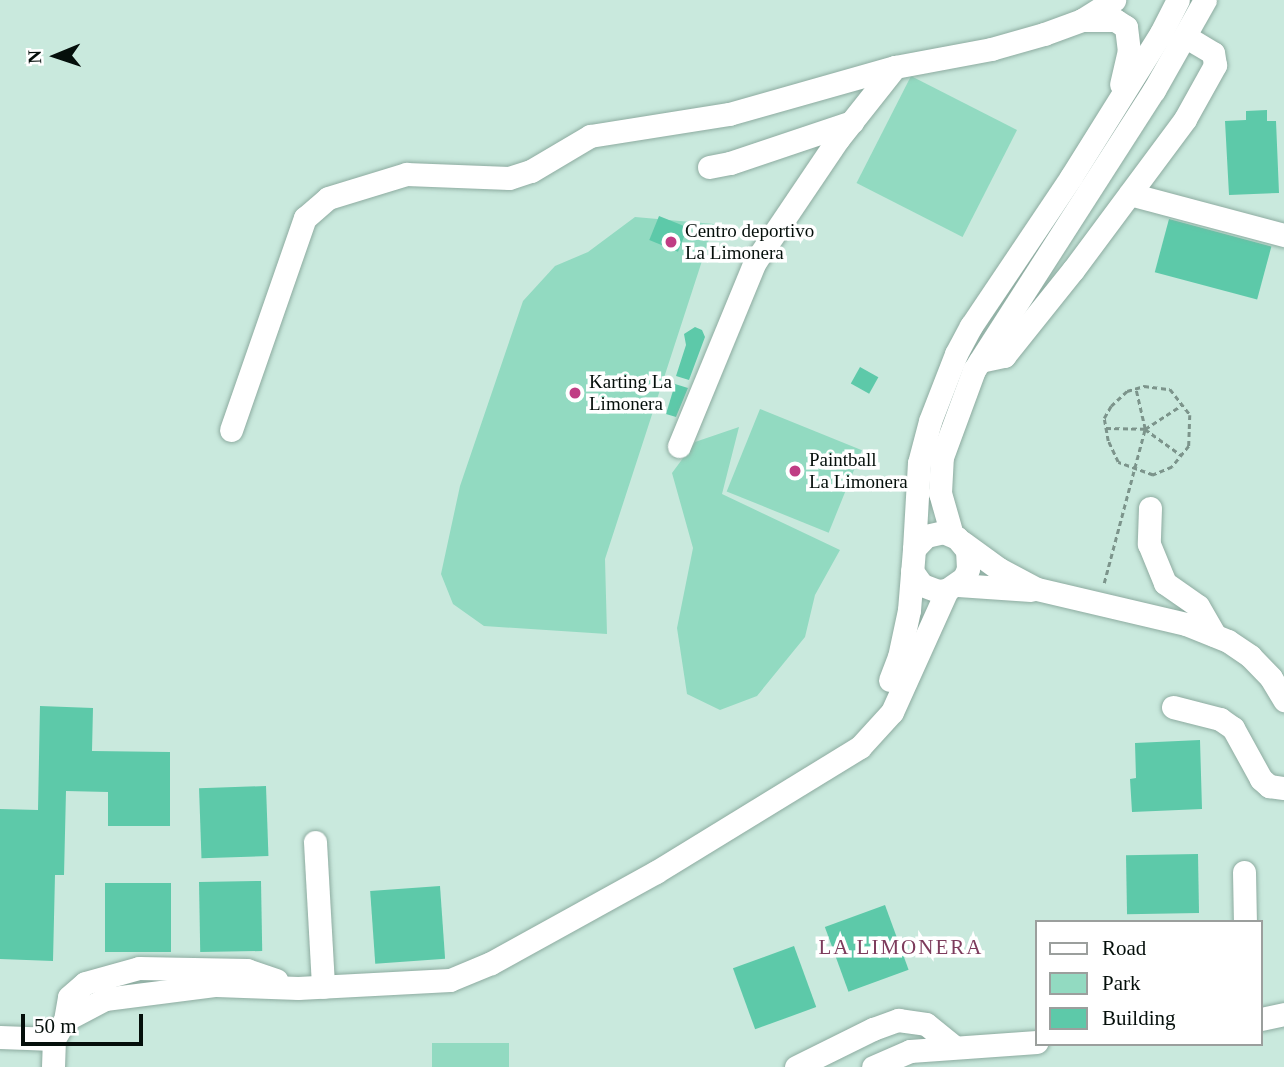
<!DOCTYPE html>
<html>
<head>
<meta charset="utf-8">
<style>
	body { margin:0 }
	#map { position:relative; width:1284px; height:1067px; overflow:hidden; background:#c9e9dd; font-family:Georgia,serif }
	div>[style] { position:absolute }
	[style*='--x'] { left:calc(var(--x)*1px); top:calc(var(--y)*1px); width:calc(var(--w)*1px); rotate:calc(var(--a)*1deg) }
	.green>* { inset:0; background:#92dac1; transform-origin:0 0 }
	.building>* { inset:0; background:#5dc9a9; transform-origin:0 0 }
	.path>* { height:2.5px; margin-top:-1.25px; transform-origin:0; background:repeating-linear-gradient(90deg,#7c948b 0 5px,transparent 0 8.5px) }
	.roads { filter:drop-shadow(0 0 2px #8daba0) drop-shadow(0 0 2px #8daba0) }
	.minor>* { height:23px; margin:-11.5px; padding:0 11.5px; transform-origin:11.5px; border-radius:11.5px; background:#fff }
	.dots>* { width:19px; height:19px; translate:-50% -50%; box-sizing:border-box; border:4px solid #fff; border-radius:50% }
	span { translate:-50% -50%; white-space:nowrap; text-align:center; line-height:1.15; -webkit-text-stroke:7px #fff; paint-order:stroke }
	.poi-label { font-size:19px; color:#050f0b }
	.left { translate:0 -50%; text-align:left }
	.neighbourhood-label { font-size:21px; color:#7d3b5c; letter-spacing:2px }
	.legend { position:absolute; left:1035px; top:920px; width:228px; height:126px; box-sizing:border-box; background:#fff; border:2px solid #9b9f9d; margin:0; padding:9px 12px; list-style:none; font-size:21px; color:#050f0b }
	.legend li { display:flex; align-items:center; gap:14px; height:35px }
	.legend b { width:35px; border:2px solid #9b9f9d }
	.north { position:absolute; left:21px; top:21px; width:70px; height:70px; -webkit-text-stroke:5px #fff; paint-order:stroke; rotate:268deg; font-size:19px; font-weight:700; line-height:28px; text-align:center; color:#050f0b }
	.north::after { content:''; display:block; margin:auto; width:24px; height:32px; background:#050f0b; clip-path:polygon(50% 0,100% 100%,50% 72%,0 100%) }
	.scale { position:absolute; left:21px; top:1014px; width:122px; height:32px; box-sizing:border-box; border:4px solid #050f0b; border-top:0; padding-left:9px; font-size:21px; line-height:24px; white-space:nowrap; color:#050f0b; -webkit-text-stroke:5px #fff; paint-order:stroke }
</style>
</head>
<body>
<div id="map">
	<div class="green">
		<i style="left:911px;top:76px;width:119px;height:120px;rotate:27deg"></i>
		<i style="clip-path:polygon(635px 217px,714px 224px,605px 559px,607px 634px,484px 626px,453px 604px,441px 574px,460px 486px,523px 301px,555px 266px,588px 252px)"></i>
		<i style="left:760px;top:409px;width:110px;height:89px;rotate:22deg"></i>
		<i style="clip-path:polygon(739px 427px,722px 494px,840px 550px,815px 595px,805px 637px,757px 696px,720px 710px,687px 694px,677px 628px,693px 548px,672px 473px,695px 442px)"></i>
		<i style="left:509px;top:1043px;width:24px;height:77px;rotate:90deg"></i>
	</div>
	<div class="building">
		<i style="clip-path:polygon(1267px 110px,1267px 121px,1276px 121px,1279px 193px,1229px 195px,1225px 121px,1246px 120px,1246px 111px)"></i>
		<i style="left:659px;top:216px;width:31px;height:26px;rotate:22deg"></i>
		<i style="left:1169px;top:219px;width:106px;height:55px;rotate:15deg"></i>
		<i style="clip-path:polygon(695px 327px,702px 330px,705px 337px,689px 380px,676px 376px,686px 345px,684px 334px)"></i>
		<i style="left:860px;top:367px;width:21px;height:19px;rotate:29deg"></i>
		<i style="clip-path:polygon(675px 384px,688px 388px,676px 417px,666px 414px)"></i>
		<i style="clip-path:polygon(40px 706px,93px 708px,92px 751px,170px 752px,170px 826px,108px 826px,108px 792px,66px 791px,64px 875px,55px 875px,53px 961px,0 959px,0 809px,38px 810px)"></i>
		<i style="clip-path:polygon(1200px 740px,1202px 809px,1132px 812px,1130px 779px,1136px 778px,1135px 743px)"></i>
		<i style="left:266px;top:786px;width:70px;height:67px;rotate:88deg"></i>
		<i style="left:1198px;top:854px;width:59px;height:72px;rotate:89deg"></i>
		<i style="left:261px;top:881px;width:70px;height:62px;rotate:89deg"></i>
		<i style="left:105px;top:883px;width:66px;height:69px"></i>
		<i style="left:440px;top:886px;width:73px;height:70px;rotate:86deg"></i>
		<i style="left:885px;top:905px;width:69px;height:64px;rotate:70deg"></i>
		<i style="left:794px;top:946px;width:65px;height:65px;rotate:70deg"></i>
	</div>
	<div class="path">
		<i style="--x:1144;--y:386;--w:26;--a:7"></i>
		<i style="--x:1170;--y:389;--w:33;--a:52"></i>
		<i style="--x:1190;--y:415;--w:31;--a:92"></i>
		<i style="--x:1189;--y:446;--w:27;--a:129"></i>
		<i style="--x:1172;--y:467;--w:21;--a:157"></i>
		<i style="--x:1153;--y:475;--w:37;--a:-160"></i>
		<i style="--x:1118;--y:462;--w:23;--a:-115"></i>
		<i style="--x:1108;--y:441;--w:23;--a:-100"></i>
		<i style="--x:1104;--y:418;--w:14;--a:-60"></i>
		<i style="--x:1111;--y:406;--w:22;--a:-43"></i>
		<i style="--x:1127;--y:391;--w:18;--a:-16"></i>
		<i style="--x:1106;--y:428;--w:39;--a:1"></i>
		<i style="--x:1145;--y:429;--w:44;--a:35.8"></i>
		<i style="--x:1145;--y:429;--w:44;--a:-33"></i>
		<i style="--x:1104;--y:583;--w:159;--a:-75.1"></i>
		<i style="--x:1145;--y:429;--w:40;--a:-103"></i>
	</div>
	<div class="roads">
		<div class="minor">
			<i style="--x:1082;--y:20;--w:33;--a:0"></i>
			<i style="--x:1115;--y:20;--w:13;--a:32"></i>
			<i style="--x:1126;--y:27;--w:23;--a:83"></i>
			<i style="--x:1129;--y:50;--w:35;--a:103"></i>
			<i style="--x:709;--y:167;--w:21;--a:-11"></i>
			<i style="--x:730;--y:163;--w:129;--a:-18.6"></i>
			<i style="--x:1130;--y:194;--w:159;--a:14.9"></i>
			<i style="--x:980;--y:361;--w:25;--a:-12"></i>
			<i style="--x:1004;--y:356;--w:110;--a:-51.3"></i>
			<i style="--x:1073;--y:270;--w:188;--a:-53.4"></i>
			<i style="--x:1185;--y:119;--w:62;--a:-60.9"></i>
			<i style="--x:1215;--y:65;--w:12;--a:-99"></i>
			<i style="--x:1213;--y:53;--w:31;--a:-149"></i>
			<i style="--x:231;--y:430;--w:225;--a:-70.8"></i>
			<i style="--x:305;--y:218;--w:30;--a:-41"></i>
			<i style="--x:328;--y:198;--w:82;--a:-17.1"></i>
			<i style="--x:406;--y:174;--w:103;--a:2.2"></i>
			<i style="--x:509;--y:178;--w:23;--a:-18"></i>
			<i style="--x:531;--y:171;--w:69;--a:-30.7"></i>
			<i style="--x:590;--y:136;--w:141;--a:-9"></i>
			<i style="--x:729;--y:114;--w:173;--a:-15.8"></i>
			<i style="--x:679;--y:446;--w:199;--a:-67.6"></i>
			<i style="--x:755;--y:262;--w:148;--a:-56"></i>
			<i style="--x:838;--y:139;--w:92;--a:-51.6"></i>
			<i style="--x:895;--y:67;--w:98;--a:-10.6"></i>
			<i style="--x:991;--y:49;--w:55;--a:-15.8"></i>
			<i style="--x:1044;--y:34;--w:40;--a:-20.2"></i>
			<i style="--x:1082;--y:20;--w:38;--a:-32"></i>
			<i style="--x:1150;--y:508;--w:36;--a:92"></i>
			<i style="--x:1149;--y:544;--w:42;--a:67.7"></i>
			<i style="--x:1165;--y:583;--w:40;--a:34.9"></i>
			<i style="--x:1198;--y:606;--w:34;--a:60"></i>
			<i style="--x:952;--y:535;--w:44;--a:-105.9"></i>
			<i style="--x:940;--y:493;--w:36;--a:-87"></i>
			<i style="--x:942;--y:457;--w:93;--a:-69.8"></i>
			<i style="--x:974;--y:370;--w:333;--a:-57.3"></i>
			<i style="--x:1154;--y:90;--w:103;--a:-60.5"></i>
			<i style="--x:962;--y:542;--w:46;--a:36.1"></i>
			<i style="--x:999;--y:569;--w:43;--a:27.8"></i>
			<i style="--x:1037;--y:589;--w:153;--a:13.2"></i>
			<i style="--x:1186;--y:624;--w:45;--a:22"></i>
			<i style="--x:1228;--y:641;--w:27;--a:34"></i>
			<i style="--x:1250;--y:656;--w:30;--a:46"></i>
			<i style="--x:1271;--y:678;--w:26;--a:59"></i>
			<i style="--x:914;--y:549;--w:86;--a:-86.7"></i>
			<i style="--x:919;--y:463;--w:43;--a:-75.3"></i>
			<i style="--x:930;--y:421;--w:72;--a:-68.8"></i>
			<i style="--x:956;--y:354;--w:32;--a:-62"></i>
			<i style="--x:971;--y:326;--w:179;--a:-56.1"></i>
			<i style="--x:1071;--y:177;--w:170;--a:-58"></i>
			<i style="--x:1161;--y:33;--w:37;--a:-63"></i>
			<i style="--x:958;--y:585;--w:73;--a:3.9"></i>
			<i style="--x:890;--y:680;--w:25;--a:-69"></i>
			<i style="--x:899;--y:657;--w:48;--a:-78"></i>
			<i style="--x:909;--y:610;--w:61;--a:-85.3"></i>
			<i style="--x:914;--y:549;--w:18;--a:-47"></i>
			<i style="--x:926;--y:536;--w:17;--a:-13"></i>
			<i style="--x:943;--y:532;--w:15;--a:23"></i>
			<i style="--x:957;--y:538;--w:16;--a:50"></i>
			<i style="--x:967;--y:550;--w:19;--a:87"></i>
			<i style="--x:968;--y:569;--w:10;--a:114"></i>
			<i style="--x:964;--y:578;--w:21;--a:145"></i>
			<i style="--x:947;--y:590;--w:9;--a:174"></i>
			<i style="--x:938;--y:591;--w:17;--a:-159"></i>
			<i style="--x:922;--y:585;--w:17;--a:-126"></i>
			<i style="--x:1173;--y:707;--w:49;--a:14.3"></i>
			<i style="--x:1220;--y:719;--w:16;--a:35"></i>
			<i style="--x:1233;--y:728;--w:58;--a:61.2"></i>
			<i style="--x:1261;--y:779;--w:11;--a:41"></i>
			<i style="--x:1269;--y:786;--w:15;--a:8"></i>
			<i style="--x:315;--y:842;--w:145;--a:86.8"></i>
			<i style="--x:1244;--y:872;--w:50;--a:88.9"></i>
			<i style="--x:1261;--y:1019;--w:24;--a:-12"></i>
			<i style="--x:65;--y:1020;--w:45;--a:-27.7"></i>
			<i style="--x:105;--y:999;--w:112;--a:-7.2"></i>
			<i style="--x:216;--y:985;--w:82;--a:2.1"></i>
			<i style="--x:298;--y:988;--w:152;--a:-3"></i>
			<i style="--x:450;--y:980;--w:44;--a:-22.5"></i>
			<i style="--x:491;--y:963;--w:188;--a:-28.9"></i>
			<i style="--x:656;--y:872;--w:239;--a:-31.5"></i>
			<i style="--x:860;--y:747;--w:47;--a:-47.6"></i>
			<i style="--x:892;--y:712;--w:134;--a:-65.7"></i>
			<i style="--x:0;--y:1037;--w:54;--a:2.1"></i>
			<i style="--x:53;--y:1067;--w:28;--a:-88"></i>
			<i style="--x:54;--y:1039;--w:22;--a:-60"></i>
			<i style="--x:65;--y:1020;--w:23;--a:-80"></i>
			<i style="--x:69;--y:997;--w:21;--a:-41"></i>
			<i style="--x:85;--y:983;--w:56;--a:-15.5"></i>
			<i style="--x:139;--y:968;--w:108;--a:1.1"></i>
			<i style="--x:247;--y:970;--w:31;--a:19"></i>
			<i style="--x:796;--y:1067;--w:86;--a:-26.3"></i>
			<i style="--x:873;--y:1029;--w:27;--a:-20"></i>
			<i style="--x:898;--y:1020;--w:28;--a:8"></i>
			<i style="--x:926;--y:1024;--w:35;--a:39"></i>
			<i style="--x:873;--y:1067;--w:40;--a:-23.4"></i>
			<i style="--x:910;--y:1051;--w:127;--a:-4.1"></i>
		</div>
	</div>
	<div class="dots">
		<i style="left:671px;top:242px;background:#c03d84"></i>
		<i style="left:575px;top:393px;background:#c03d84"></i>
		<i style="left:795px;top:471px;background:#c03d84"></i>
	</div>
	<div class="poi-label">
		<span class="left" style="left:685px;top:242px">Centro deportivo<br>La Limonera</span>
		<span class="left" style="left:589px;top:393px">Karting La<br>Limonera</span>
		<span class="left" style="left:809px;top:471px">Paintball<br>La Limonera</span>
	</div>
	<div class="neighbourhood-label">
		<span style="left:901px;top:947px">LA LIMONERA</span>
	</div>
	<ul class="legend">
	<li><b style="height:9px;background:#fff"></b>Road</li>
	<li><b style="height:19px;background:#92dac1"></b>Park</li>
	<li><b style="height:19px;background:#5dc9a9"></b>Building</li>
	</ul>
	<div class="north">N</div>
	<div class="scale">50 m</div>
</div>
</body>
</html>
